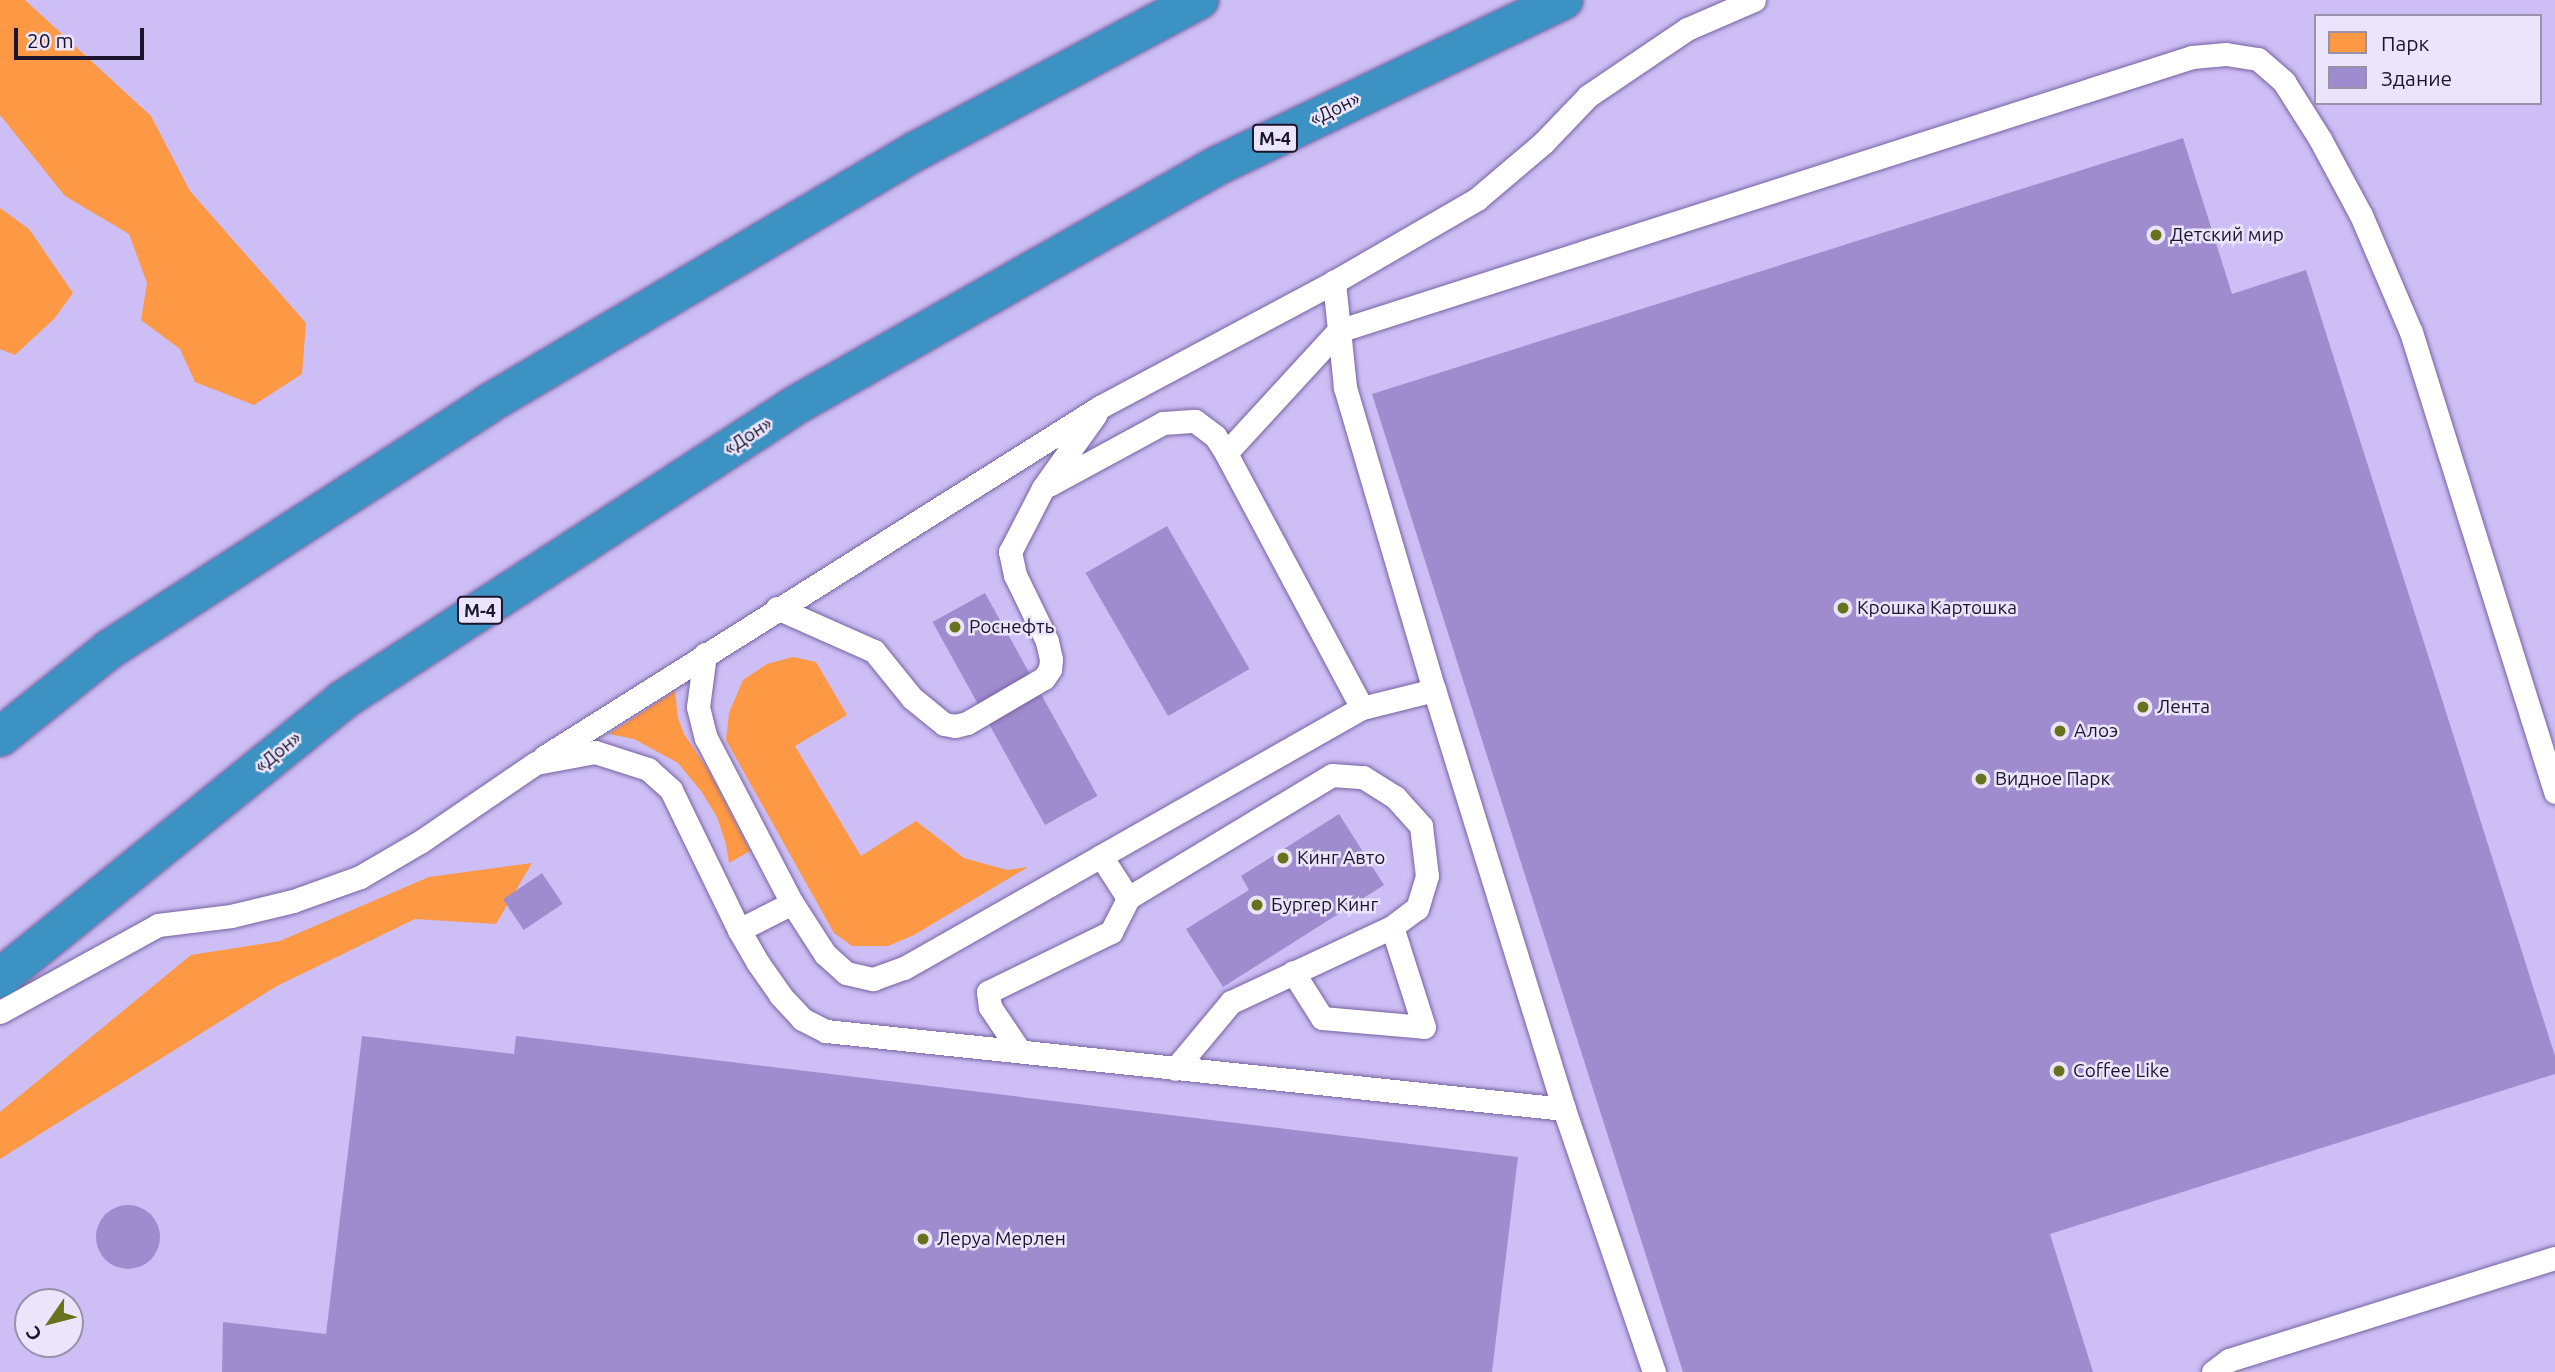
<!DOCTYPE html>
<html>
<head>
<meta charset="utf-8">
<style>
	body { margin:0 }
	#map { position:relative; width:2555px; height:1372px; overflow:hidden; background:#cdbef5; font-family:Ubuntu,sans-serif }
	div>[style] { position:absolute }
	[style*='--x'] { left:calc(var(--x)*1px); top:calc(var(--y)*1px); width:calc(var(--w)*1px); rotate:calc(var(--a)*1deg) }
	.green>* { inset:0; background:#fd9844 }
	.building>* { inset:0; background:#9f8cce; transform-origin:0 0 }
	.round { border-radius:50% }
	.roads { filter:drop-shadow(0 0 2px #7663a2) drop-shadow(0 0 2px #7663a2) }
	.service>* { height:23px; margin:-11.5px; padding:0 11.5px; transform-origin:11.5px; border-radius:11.5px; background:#fff }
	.motorway>* { height:38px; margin:-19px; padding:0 19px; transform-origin:19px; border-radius:19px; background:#3c92c2 }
	.dots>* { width:19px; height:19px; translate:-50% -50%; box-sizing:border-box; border:4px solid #eae5fa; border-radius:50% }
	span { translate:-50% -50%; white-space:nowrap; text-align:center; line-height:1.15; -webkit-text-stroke:5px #eae5fa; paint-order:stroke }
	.shield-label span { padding:2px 5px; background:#eae5fa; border:2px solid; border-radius:5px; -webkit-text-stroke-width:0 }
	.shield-label { font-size:18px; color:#1c142d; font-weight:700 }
	.street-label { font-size:19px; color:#1c142d }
	.poi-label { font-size:19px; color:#1c142d }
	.left { translate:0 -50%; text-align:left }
	.legend { position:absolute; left:2314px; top:14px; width:228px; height:91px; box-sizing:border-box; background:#eae5fa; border:2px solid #9891a8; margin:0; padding:9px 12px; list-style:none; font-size:21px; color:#1c142d }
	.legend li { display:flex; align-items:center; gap:14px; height:35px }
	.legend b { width:35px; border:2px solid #9891a8 }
	.north { position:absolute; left:14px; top:1288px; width:70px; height:70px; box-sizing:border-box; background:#eae5fa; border:2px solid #9891a8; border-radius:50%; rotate:235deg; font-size:19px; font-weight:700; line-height:28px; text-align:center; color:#1c142d }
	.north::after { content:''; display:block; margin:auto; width:24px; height:32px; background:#67721c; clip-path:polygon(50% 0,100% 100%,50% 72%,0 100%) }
	.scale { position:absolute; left:14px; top:28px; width:130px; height:32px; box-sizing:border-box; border:4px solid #1c142d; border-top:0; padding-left:9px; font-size:21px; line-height:24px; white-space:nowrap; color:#1c142d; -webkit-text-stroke:5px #eae5fa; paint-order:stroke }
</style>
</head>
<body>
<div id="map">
	<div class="green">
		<i style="clip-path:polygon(0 0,25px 0,151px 116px,190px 191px,306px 323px,302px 374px,254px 405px,195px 382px,180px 349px,141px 320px,147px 283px,129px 234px,65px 196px,0 115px)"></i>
		<i style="clip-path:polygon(0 208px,29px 229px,73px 293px,54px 319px,15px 355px,0 349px)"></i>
		<i style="clip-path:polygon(793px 657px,816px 662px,847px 715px,795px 746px,861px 856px,916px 821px,964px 858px,1007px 870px,1028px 867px,914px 935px,888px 946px,852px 946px,834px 933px,726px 740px,729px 713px,743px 680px,767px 664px)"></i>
		<i style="clip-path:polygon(675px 691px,678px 718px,684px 734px,710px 773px,750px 851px,729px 863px,726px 844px,717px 817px,701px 791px,678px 763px,634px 739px,609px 734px)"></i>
		<i style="clip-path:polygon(532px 863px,496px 924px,415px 919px,277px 986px,0 1159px,0 1112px,191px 955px,280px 941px,429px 877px)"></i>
	</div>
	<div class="building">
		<i style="clip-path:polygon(2183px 138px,2232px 294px,2306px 270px,2555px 1056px,2555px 1074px,2050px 1234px,2093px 1372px,1683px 1372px,1372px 394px)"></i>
		<i style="left:1167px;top:526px;width:165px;height:94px;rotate:60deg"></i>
		<i style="left:985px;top:593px;width:232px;height:60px;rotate:61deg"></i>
		<i style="clip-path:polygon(1339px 814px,1384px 885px,1223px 987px,1186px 929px,1249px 890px,1241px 876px)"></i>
		<i style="left:542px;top:873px;width:37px;height:47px;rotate:56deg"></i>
		<i style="clip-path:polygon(362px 1036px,514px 1054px,516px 1036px,1518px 1157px,1492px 1372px,222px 1372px,223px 1322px,326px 1334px)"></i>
		<i class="round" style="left:96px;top:1205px;width:64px;height:64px"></i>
	</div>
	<div class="roads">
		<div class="service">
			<i style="--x:1049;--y:485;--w:130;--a:-28.5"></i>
			<i style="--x:1163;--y:423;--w:32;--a:-4"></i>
			<i style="--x:1195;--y:421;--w:25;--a:37"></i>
			<i style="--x:1215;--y:436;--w:20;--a:57"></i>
			<i style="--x:777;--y:608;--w:106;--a:23.9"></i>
			<i style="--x:874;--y:651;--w:60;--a:51"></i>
			<i style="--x:912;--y:698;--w:41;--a:39.1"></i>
			<i style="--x:944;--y:724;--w:11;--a:10"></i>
			<i style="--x:955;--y:726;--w:12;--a:-14"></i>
			<i style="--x:967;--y:723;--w:89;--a:-30.3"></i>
			<i style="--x:1044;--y:678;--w:11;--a:-56"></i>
			<i style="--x:1050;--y:669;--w:10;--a:-84"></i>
			<i style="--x:1051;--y:659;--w:18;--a:-103"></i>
			<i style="--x:1047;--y:641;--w:73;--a:-115.9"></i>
			<i style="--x:1015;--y:575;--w:24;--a:-102"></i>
			<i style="--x:1010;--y:552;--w:72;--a:-62.7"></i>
			<i style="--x:1043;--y:488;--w:90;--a:-54.5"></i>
			<i style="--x:705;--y:654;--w:53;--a:97.5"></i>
			<i style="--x:698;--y:707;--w:32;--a:76"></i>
			<i style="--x:706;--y:738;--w:186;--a:62.5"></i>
			<i style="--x:792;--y:903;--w:61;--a:57.1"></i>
			<i style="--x:825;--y:954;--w:28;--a:42"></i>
			<i style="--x:846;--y:973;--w:28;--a:13"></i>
			<i style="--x:873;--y:979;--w:33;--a:-20"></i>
			<i style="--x:904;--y:968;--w:227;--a:-29.6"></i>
			<i style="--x:1101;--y:856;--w:50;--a:57.3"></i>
			<i style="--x:1362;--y:708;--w:74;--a:-14"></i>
			<i style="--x:544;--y:757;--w:657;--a:-32.19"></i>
			<i style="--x:1100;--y:407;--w:265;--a:-28.1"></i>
			<i style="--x:1334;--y:282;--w:165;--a:-30.1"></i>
			<i style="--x:1477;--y:199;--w:87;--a:-40.3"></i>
			<i style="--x:1543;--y:143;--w:65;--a:-46.2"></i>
			<i style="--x:1588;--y:96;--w:120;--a:-34.1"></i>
			<i style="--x:1687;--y:29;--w:73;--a:-23.4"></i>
			<i style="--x:1101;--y:856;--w:300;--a:-29.6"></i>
			<i style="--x:1362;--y:708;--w:289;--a:-118.1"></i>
			<i style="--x:1226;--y:453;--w:166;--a:-47.4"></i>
			<i style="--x:1338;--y:331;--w:897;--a:-17.79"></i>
			<i style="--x:2192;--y:57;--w:34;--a:-5"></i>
			<i style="--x:2226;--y:54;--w:32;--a:9"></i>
			<i style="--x:2258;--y:59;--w:35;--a:41"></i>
			<i style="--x:2284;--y:82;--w:67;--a:57.7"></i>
			<i style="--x:2320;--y:139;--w:86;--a:61.7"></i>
			<i style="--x:2361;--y:215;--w:127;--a:66.9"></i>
			<i style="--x:2411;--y:332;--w:482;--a:72.6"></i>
			<i style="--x:739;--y:930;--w:59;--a:-27"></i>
			<i style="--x:1293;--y:972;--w:54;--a:57.8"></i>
			<i style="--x:1322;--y:1018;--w:102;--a:5"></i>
			<i style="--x:1424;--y:1027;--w:105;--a:-107.7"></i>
			<i style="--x:0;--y:1012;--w:180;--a:-28.8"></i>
			<i style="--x:158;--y:925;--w:74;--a:-7"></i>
			<i style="--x:231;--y:916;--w:64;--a:-13.6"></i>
			<i style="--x:293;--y:901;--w:71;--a:-19.7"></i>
			<i style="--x:360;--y:877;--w:69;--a:-30.3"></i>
			<i style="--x:420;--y:842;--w:140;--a:-34.3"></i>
			<i style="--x:536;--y:763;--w:60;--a:-10.6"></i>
			<i style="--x:595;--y:752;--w:56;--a:17.8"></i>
			<i style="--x:648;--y:769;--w:31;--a:42"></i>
			<i style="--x:671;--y:790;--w:156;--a:64.1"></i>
			<i style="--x:739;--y:930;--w:38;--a:60"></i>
			<i style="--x:758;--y:963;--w:39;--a:55"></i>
			<i style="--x:780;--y:995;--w:33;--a:47"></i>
			<i style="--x:802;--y:1019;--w:27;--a:27"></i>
			<i style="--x:826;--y:1031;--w:742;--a:6.03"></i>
			<i style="--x:1564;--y:1109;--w:439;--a:-107.2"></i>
			<i style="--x:1434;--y:690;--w:316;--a:-106.4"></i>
			<i style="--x:1345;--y:387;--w:106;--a:-96"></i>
			<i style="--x:1019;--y:1050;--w:52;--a:-124"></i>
			<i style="--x:990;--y:1007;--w:15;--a:-98"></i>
			<i style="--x:988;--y:992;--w:137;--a:-26"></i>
			<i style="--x:1111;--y:932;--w:38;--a:-63"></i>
			<i style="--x:1128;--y:898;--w:238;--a:-31.1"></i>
			<i style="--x:1332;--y:775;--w:31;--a:4"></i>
			<i style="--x:1363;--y:777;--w:38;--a:32"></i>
			<i style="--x:1395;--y:797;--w:39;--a:48"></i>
			<i style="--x:1421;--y:826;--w:50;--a:83.2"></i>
			<i style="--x:1427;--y:876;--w:34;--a:107"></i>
			<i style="--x:1417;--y:908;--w:31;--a:143"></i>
			<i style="--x:1392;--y:927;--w:178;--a:155"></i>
			<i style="--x:1231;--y:1002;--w:87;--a:129.9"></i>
			<i style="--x:1564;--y:1109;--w:278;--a:71.1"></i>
			<i style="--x:2213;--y:1372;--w:20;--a:-37"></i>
			<i style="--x:2229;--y:1360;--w:342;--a:-17.4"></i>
		</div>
		<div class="motorway">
			<i style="--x:0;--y:737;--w:141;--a:-38.7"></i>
			<i style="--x:110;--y:649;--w:450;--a:-32.9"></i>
			<i style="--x:488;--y:404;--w:497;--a:-30.6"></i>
			<i style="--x:916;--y:151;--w:321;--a:-28.1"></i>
			<i style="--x:0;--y:978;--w:442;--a:-39"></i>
			<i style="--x:343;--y:700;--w:541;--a:-33.07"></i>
			<i style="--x:796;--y:405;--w:486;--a:-29.6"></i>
			<i style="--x:1219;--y:165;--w:382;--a:-25.6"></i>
		</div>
	</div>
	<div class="dots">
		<i style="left:2156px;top:235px;background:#67721c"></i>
		<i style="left:1843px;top:608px;background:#67721c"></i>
		<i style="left:955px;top:627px;background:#67721c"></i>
		<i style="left:2143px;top:707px;background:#67721c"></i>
		<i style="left:2060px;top:731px;background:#67721c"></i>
		<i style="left:1981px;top:779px;background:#67721c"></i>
		<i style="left:1283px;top:858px;background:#67721c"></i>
		<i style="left:1257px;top:905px;background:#67721c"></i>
		<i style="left:2059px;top:1071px;background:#67721c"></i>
		<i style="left:923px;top:1239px;background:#67721c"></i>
	</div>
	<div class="shield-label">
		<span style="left:1275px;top:138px">М-4</span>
		<span style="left:480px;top:610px">М-4</span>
	</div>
	<div class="street-label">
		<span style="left:1335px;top:109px;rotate:-26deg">«Дон»</span>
		<span style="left:748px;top:436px;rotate:-33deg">«Дон»</span>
		<span style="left:278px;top:752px;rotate:-39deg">«Дон»</span>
	</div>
	<div class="poi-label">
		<span class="left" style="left:2170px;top:235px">Детский мир</span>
		<span class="left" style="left:1857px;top:608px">Крошка Картошка</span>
		<span class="left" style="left:969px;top:627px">Роснефть</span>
		<span class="left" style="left:2157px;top:707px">Лента</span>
		<span class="left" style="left:2074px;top:731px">Алоэ</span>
		<span class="left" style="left:1995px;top:779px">Видное Парк</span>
		<span class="left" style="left:1297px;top:858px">Кинг Авто</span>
		<span class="left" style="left:1271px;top:905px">Бургер Кинг</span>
		<span class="left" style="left:2073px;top:1071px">Coffee Like</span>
		<span class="left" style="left:937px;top:1239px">Леруа Мерлен</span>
	</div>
	<ul class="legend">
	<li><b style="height:19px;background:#fd9844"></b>Парк</li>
	<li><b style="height:19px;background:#9f8cce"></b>Здание</li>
	</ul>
	<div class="north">С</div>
	<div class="scale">20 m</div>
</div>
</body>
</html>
